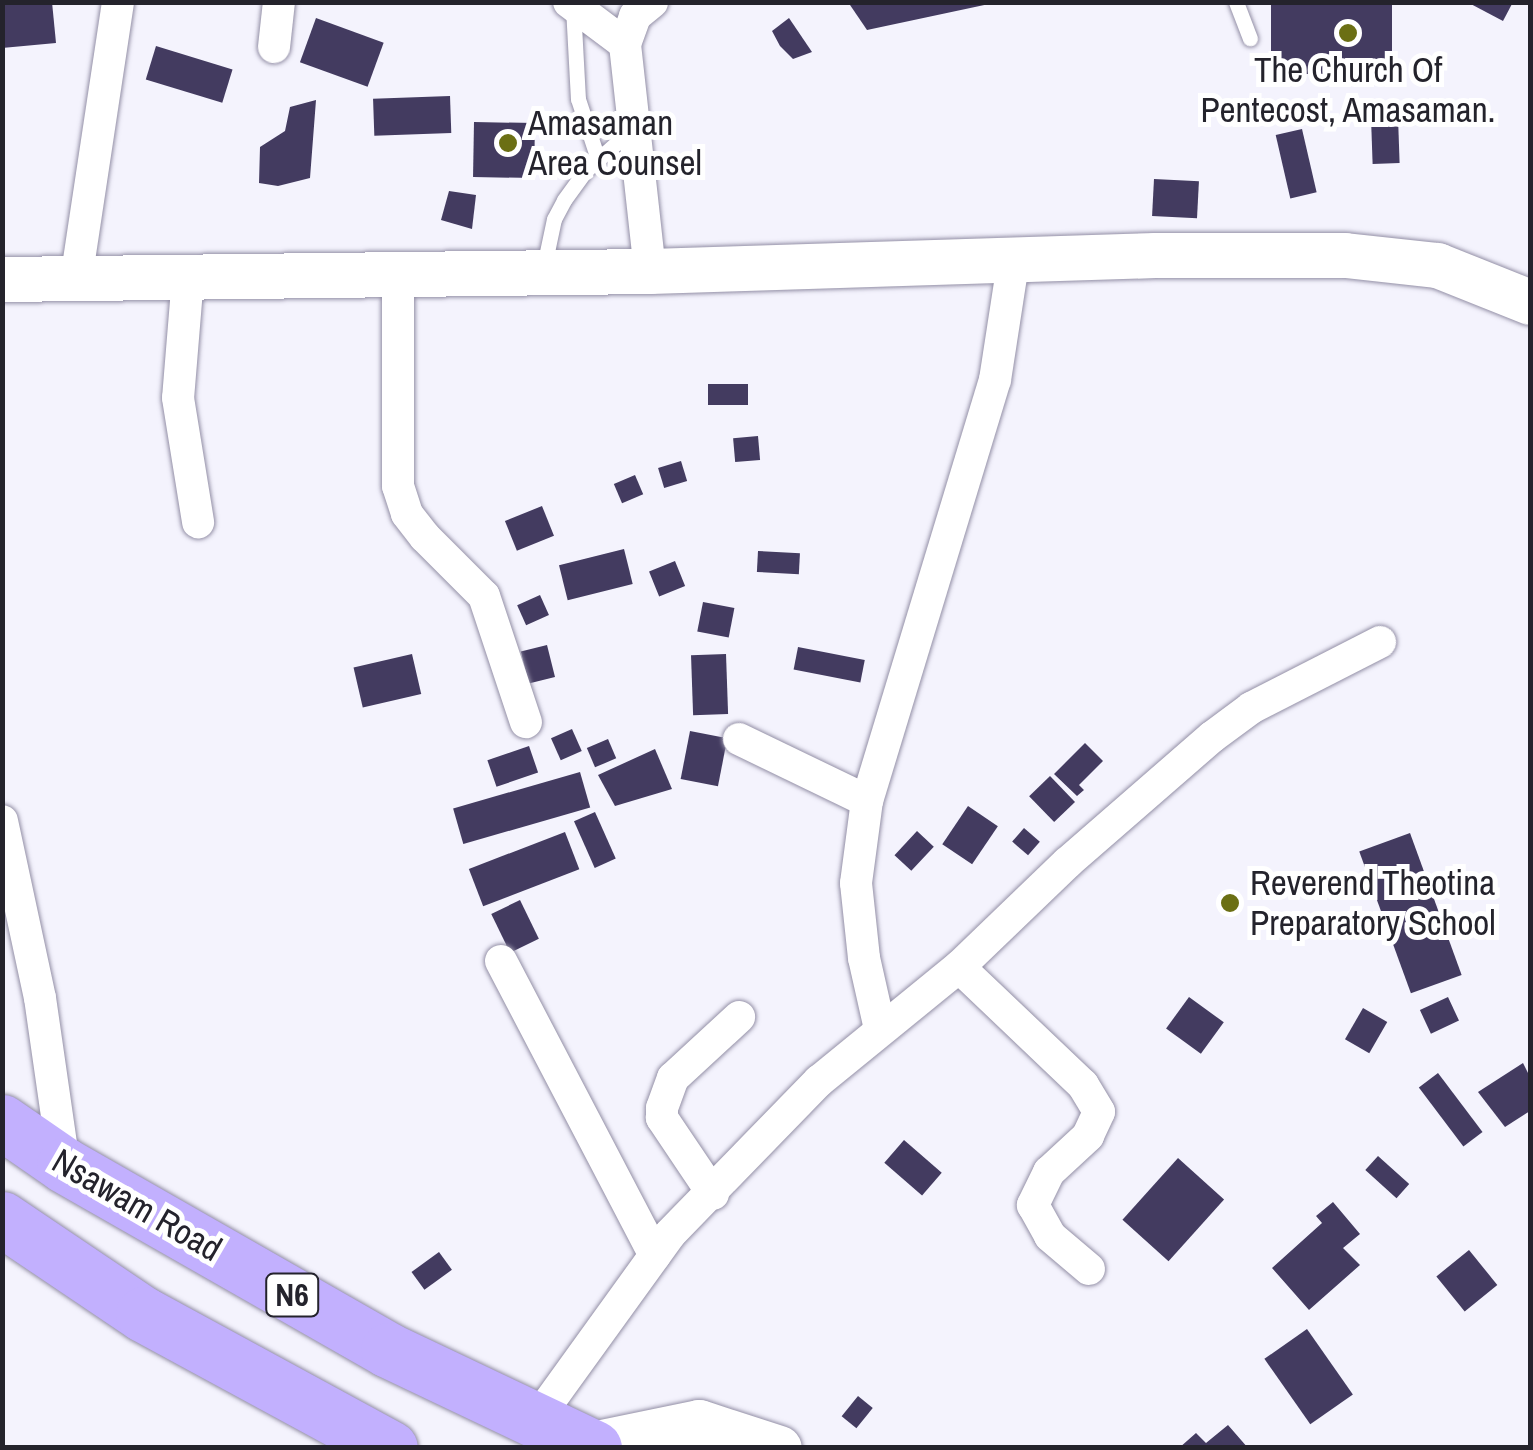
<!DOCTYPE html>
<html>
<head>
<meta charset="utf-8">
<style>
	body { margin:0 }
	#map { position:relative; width:1533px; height:1450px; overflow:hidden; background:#f4f3fd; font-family:"Archivo Narrow",sans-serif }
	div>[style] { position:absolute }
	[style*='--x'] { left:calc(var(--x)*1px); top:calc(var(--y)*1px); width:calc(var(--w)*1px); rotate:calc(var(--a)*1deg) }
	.building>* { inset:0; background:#433b60; transform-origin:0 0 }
	.roads { filter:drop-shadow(0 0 2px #938fa6) drop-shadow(0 0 2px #938fa6) }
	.service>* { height:15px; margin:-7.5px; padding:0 7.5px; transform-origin:7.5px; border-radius:7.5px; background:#fff }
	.minor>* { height:32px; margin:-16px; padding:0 16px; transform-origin:16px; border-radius:16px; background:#fff }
	.secondary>* { height:45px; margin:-22.5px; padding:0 22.5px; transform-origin:22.5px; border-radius:22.5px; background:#fff }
	.trunk>* { height:55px; margin:-27.5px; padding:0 27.5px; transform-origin:27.5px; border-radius:27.5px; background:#c2b0fe }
	.dots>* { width:28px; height:28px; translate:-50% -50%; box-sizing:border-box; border:5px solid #fff; border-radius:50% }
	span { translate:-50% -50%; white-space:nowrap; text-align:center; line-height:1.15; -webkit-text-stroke:10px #fff; paint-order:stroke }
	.shield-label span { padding:2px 8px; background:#fff; border:2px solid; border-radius:8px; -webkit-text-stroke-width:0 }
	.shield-label { font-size:32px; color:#24232c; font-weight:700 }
	.poi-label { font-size:35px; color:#24232c }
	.left { translate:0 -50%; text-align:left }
	.street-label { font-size:35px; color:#24232c }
	.frame { position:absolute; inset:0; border:5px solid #24232c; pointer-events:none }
</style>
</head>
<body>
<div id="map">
	<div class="building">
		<i style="clip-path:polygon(2px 2px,52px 2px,56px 43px,2px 48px)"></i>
		<i style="clip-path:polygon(848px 2px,989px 2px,989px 4px,867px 30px)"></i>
		<i style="left:1271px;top:2px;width:121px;height:72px"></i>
		<i style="clip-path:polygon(1467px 2px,1513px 2px,1503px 21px)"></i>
		<i style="left:316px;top:18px;width:72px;height:47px;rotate:20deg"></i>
		<i style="clip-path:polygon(789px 18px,812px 52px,793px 59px,780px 46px,772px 31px)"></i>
		<i style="left:156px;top:46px;width:80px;height:35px;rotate:17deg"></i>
		<i style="left:450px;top:96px;width:37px;height:77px;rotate:88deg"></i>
		<i style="clip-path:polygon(316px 100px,310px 178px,278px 186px,259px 183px,260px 147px,285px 131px,290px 107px)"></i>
		<i style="left:1398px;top:117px;width:46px;height:27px;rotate:88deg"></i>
		<i style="left:474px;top:122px;width:61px;height:55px;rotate:1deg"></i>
		<i style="left:1302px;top:129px;width:65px;height:27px;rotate:77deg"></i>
		<i style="left:1154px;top:179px;width:45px;height:37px;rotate:3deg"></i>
		<i style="clip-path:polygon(449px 191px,476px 195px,472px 229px,441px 220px)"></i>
		<i style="left:708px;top:384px;width:40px;height:21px"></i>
		<i style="left:758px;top:436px;width:24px;height:25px;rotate:85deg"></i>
		<i style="left:681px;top:461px;width:21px;height:24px;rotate:73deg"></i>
		<i style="left:635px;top:475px;width:21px;height:23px;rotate:67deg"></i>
		<i style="left:542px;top:506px;width:32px;height:40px;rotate:68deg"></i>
		<i style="left:624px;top:549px;width:36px;height:67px;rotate:76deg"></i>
		<i style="left:758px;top:551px;width:42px;height:21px;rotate:3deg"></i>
		<i style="left:675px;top:561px;width:27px;height:28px;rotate:68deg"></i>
		<i style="left:540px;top:595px;width:22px;height:25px;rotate:66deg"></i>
		<i style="left:703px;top:602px;width:32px;height:30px;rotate:11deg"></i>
		<i style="left:547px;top:645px;width:33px;height:27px;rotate:76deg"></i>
		<i style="left:798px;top:647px;width:68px;height:23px;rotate:11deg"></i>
		<i style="left:412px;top:654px;width:41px;height:60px;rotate:77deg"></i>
		<i style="left:726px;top:654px;width:60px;height:35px;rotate:88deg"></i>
		<i style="left:572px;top:729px;width:24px;height:23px;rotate:66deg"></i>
		<i style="left:690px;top:731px;width:38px;height:49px;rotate:11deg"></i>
		<i style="left:608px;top:739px;width:21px;height:23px;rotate:67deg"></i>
		<i style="clip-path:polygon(1085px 743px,1103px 761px,1079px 785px,1084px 790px,1077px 796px,1054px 774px)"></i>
		<i style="left:529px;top:746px;width:28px;height:44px;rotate:71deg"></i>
		<i style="clip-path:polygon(655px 749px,672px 789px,615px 806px,598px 775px)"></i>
		<i style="left:580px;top:772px;width:37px;height:132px;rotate:74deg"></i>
		<i style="left:1050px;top:776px;width:36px;height:29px;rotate:46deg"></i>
		<i style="left:968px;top:806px;width:36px;height:46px;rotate:34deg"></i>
		<i style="left:595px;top:812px;width:51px;height:23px;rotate:66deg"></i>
		<i style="left:1024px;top:828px;width:21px;height:18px;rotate:41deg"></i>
		<i style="left:917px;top:831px;width:23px;height:33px;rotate:43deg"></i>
		<i style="left:565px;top:832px;width:40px;height:103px;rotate:69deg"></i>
		<i style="left:1410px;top:833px;width:151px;height:54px;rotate:70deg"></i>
		<i style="left:520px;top:900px;width:43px;height:32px;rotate:64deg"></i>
		<i style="left:1189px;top:997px;width:43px;height:39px;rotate:36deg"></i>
		<i style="left:1448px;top:997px;width:26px;height:31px;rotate:65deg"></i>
		<i style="left:1363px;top:1008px;width:28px;height:36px;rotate:30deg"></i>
		<i style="clip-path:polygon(1523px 1063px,1530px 1077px,1530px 1111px,1505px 1127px,1478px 1092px)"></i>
		<i style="left:1438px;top:1073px;width:74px;height:24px;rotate:53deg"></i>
		<i style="left:904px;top:1140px;width:50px;height:30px;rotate:41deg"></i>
		<i style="left:1378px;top:1156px;width:42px;height:19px;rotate:42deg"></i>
		<i style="left:1178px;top:1158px;width:62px;height:83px;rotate:42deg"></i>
		<i style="clip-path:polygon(1333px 1202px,1360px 1234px,1343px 1248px,1360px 1265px,1309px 1310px,1272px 1268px,1322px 1223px,1316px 1216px)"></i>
		<i style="left:1469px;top:1250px;width:45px;height:42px;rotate:51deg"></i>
		<i style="left:439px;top:1252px;width:22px;height:34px;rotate:54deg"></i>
		<i style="left:1307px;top:1329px;width:80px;height:52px;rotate:55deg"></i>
		<i style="left:858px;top:1396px;width:19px;height:26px;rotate:39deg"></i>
		<i style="clip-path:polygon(1228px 1425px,1248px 1448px,1179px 1448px,1196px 1433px,1206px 1443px)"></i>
	</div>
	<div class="roads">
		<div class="service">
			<i style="--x:1236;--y:2;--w:39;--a:69"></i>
			<i style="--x:573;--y:7;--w:92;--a:86.9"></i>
			<i style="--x:578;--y:99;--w:63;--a:71.6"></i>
			<i style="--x:544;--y:266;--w:48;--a:-78"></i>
			<i style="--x:554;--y:219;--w:21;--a:-62"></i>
			<i style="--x:564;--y:200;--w:34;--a:-54"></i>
			<i style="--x:584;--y:172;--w:63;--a:-41.8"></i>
		</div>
		<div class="minor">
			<i style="--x:569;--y:2;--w:70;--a:36.9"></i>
			<i style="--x:274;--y:47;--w:45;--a:-83.7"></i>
			<i style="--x:650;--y:271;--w:228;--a:-96.3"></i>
			<i style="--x:625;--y:44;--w:30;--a:-70"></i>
			<i style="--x:635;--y:16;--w:22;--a:-39"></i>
			<i style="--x:398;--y:274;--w:212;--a:90"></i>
			<i style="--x:398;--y:486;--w:29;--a:72"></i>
			<i style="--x:407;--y:514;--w:29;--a:52"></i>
			<i style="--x:425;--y:537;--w:83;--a:45"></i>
			<i style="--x:484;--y:596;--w:133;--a:71.6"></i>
			<i style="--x:188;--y:277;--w:121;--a:94.7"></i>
			<i style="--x:178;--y:398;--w:126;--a:80.8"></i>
			<i style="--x:76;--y:280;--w:281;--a:-81.4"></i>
			<i style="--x:739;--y:739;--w:142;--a:25.8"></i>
			<i style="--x:2;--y:821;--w:181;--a:77.9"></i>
			<i style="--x:40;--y:998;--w:169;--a:81.8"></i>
			<i style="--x:501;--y:961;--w:332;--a:62.4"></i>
			<i style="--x:959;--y:967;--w:171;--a:43.6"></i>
			<i style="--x:1083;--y:1085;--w:31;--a:59"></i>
			<i style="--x:1099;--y:1112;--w:26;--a:115"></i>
			<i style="--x:1088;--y:1136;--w:53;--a:137.3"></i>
			<i style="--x:1049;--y:1172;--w:37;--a:116"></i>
			<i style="--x:1033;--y:1205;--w:35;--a:61"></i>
			<i style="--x:1050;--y:1236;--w:51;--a:40.2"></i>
			<i style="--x:880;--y:1029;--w:73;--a:-102.7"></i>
			<i style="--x:864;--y:958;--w:75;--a:-96.1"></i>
			<i style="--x:856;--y:883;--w:83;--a:-82.4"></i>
			<i style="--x:867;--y:801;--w:440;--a:-73.1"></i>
			<i style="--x:995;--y:380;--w:124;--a:-81.2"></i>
			<i style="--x:713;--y:1194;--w:92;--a:-123.9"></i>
			<i style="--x:662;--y:1118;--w:10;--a:-90"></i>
			<i style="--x:662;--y:1108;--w:32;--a:-70"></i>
			<i style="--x:673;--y:1078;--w:90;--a:-42.7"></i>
			<i style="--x:536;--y:1420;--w:229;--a:-54.2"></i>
			<i style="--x:670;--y:1234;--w:214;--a:-45.8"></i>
			<i style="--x:819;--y:1081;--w:181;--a:-39.2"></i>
			<i style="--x:959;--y:967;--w:150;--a:-43.9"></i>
			<i style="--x:1067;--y:863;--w:192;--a:-41"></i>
			<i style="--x:1212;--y:737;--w:49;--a:-36.6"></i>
			<i style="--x:1251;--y:708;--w:145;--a:-27.1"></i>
		</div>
		<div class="secondary">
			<i style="--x:2;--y:279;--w:648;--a:-0.71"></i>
			<i style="--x:650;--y:271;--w:505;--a:-1.81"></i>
			<i style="--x:1155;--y:255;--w:190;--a:0"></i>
			<i style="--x:1345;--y:255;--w:93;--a:6.2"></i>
			<i style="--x:1437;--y:265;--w:100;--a:21.7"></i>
			<i style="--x:587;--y:1445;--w:114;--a:-11.6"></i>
			<i style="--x:699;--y:1422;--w:84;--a:18"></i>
		</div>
		<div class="trunk">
			<i style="--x:2;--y:1122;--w:75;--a:34.7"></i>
			<i style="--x:64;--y:1165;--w:373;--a:29.7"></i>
			<i style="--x:388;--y:1350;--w:228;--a:25.4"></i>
			<i style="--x:2;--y:1219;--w:170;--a:34"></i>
			<i style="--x:143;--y:1314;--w:281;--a:28.5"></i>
		</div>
	</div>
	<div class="dots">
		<i style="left:1348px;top:33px;background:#6b6f14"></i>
		<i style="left:508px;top:143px;background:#6b6f14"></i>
		<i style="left:1230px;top:903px;background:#6b6f14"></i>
	</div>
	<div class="shield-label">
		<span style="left:292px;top:1295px">N6</span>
	</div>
	<div class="poi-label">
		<span style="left:1348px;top:90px">The Church Of<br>Pentecost, Amasaman.</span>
		<span class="left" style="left:528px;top:143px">Amasaman<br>Area Counsel</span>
		<span class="left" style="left:1250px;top:903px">Reverend Theotina<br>Preparatory School</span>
	</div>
	<div class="street-label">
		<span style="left:137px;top:1205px;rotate:30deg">Nsawam Road</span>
	</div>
	<div class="frame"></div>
</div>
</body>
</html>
